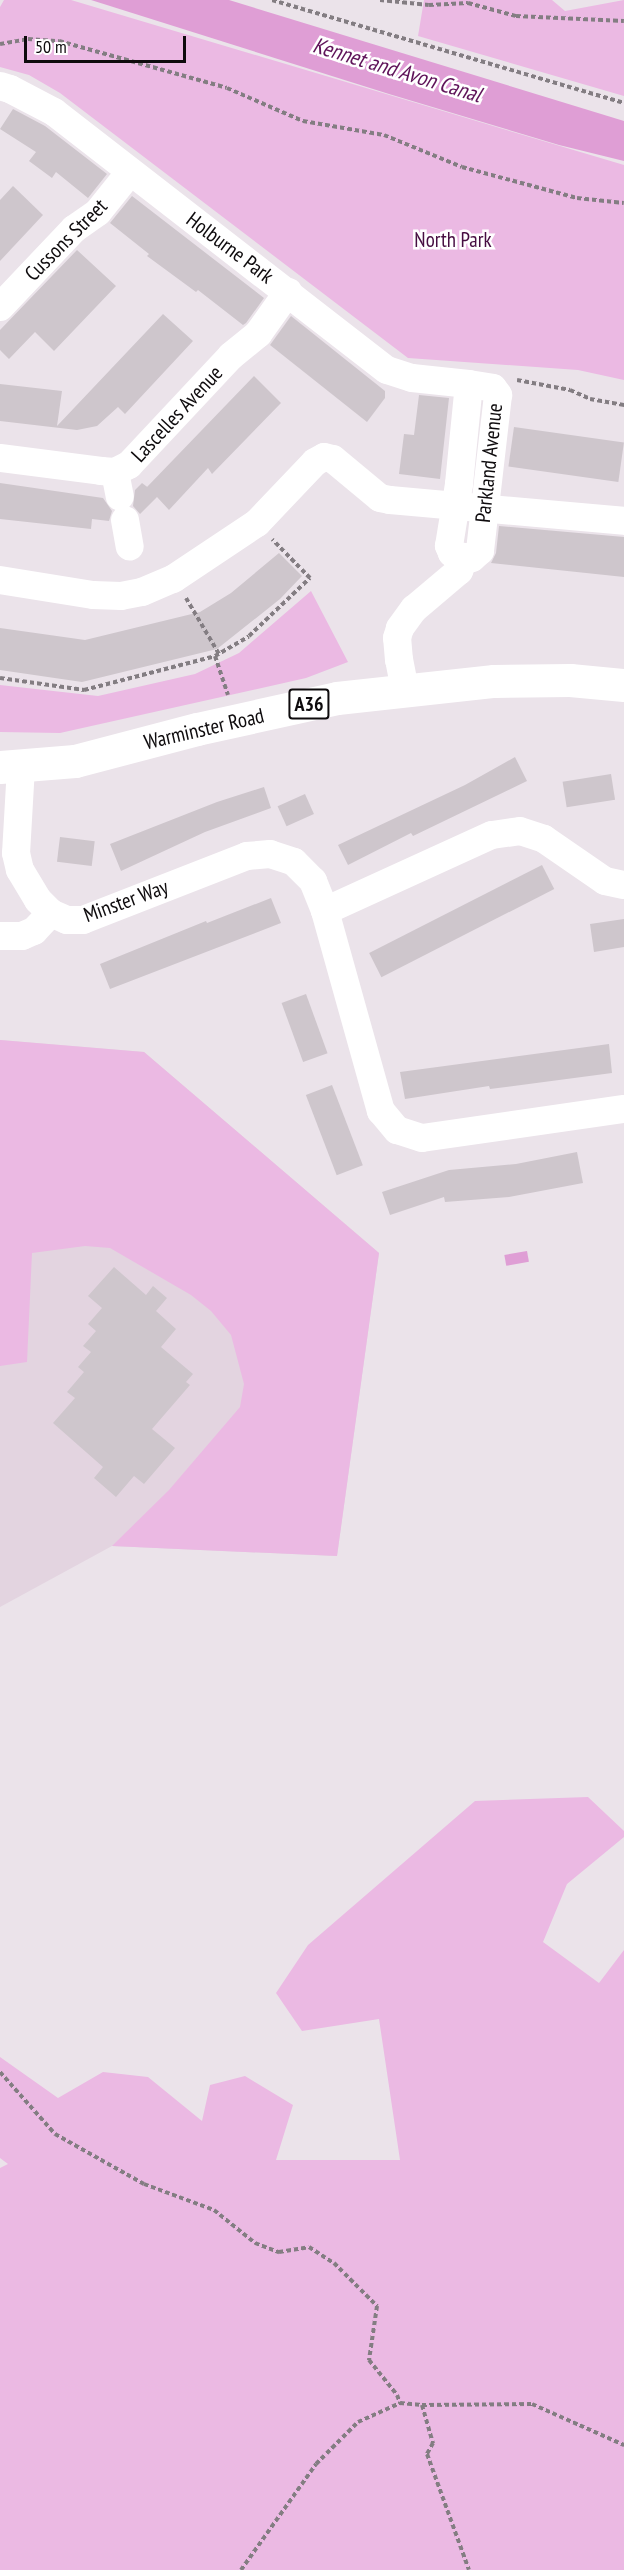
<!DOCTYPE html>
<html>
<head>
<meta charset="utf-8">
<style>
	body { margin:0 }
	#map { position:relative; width:624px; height:2570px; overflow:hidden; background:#ebe3ea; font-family:"PT Sans Narrow",sans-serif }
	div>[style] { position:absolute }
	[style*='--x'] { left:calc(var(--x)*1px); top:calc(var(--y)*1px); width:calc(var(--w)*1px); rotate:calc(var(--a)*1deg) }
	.built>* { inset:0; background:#e3d4e0 }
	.green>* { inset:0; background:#ebb9e3 }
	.water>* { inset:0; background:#df9ed5; transform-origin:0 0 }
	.building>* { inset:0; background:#cec6cc; transform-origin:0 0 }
	.path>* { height:4px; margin-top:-2px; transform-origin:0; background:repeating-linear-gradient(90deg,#837d82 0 4.5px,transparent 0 7.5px) }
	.minor>* { height:28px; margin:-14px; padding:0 14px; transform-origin:14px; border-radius:14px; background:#fff }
	.highway>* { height:33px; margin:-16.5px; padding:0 16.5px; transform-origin:16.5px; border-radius:16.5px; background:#fff }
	span { translate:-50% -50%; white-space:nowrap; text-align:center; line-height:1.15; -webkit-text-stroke:5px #fff; paint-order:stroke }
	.shield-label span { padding:2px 4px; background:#fff; border:2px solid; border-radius:4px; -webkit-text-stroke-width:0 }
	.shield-label { font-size:20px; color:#0e0b0d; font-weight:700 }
	.street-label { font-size:21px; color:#0e0b0d }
	.park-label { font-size:21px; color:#470e42 }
	.water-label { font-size:22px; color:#5f1359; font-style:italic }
	.scale { position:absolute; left:24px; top:36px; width:162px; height:27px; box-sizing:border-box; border:3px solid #0e0b0d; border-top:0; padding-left:8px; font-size:18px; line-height:21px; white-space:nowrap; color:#0e0b0d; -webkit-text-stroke:4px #fff; paint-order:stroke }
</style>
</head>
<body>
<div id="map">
	<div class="built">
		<i style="clip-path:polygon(0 1040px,144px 1052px,379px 1253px,337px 1556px,112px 1546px,0 1607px)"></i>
	</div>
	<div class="green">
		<i style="clip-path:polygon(4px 0,71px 0,624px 165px,624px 380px,578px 370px,408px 358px,60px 93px,29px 75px,0 67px,0 7px)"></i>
		<i style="clip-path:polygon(424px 0,552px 0,565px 11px,624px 0,624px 96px,418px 36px)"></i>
		<i style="clip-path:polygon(311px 591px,348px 662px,306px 678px,60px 733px,0 732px,0 685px,98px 696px,195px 674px,239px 653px)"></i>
		<i style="clip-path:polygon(0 1040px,144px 1052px,379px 1253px,337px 1556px,112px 1546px,169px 1490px,240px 1407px,244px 1384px,231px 1335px,211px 1311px,191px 1295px,110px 1248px,85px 1246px,32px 1253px,27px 1362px,0 1366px)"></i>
		<i style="clip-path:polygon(588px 1797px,624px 1831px,624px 1837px,567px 1884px,543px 1942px,599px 1983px,624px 1950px,624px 2570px,0 2570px,0 2168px,8px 2164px,0 2158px,0 2057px,58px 2098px,103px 2072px,148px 2077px,202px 2121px,210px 2085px,245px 2076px,293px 2105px,276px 2160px,400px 2160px,379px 2019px,302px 2031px,276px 1993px,308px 1945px,475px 1801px)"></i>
	</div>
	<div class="water">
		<i style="clip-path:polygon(91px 0,229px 0,624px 121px,624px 161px,559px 145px,389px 94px)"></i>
		<i style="left:527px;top:1251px;width:11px;height:23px;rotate:80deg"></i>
	</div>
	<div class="building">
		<i style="clip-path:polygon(13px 109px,45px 126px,107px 174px,88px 198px,56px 172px,52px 178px,29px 161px,36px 152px,0 129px)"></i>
		<i style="clip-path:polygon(13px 186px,43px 215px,0 261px,0 200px)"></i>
		<i style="clip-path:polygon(132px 196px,264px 298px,246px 323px,243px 325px,198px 290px,196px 292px,147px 256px,149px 254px,110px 223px)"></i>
		<i style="clip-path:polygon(77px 250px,116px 286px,54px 351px,35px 332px,9px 359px,0 350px,0 330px)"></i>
		<i style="clip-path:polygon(163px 314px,193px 341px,125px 414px,118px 407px,97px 426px,77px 430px,0 421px,0 384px,62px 391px,57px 426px)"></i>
		<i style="clip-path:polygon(291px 316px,385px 391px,385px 398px,367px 422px,270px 345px)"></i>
		<i style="clip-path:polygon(254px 376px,281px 403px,212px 474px,208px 468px,169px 510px,157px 497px,140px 514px,133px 506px,135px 490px,142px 483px,150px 489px,147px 487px)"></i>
		<i style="clip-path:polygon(419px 395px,449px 398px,440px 479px,399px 474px,404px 434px,414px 435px)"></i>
		<i style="left:514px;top:427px;width:111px;height:40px;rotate:8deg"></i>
		<i style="clip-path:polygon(0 483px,103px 498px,112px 511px,109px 521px,92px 519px,91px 529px,0 519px)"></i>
		<i style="clip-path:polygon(499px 526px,624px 537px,624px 577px,491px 563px,496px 553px)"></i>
		<i style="clip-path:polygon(279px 553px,302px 576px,280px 599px,217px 649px,82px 682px,0 670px,0 628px,85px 640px,200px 612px,231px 593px)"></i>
		<i style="clip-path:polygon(515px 757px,527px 781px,413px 836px,411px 833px,348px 865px,338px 845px,465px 785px)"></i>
		<i style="left:611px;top:774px;width:26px;height:49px;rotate:81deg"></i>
		<i style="clip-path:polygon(264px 787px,271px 808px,205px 832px,121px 871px,110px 844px,217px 802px)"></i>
		<i style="left:305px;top:794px;width:22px;height:30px;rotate:66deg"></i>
		<i style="left:60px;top:837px;width:35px;height:25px;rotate:7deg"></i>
		<i style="left:542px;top:865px;width:27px;height:194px;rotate:63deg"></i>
		<i style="clip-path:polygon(271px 898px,281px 923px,110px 989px,100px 964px,206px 921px,207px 923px)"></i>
		<i style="clip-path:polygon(624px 919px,624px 947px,594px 952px,590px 924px)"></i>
		<i style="left:306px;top:994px;width:63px;height:26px;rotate:70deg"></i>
		<i style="clip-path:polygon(609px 1044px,612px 1073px,490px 1089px,489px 1086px,405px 1099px,400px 1072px)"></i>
		<i style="left:332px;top:1085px;width:86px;height:28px;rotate:69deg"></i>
		<i style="clip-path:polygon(577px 1152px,583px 1183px,509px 1197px,445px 1202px,444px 1197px,390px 1215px,382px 1192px,449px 1170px,516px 1164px)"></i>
		<i style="clip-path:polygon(114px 1267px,146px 1295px,153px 1286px,167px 1298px,156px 1311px,176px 1329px,161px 1347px,193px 1374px,186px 1382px,190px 1385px,152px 1429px,175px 1448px,144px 1484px,134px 1476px,116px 1497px,94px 1478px,103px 1467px,53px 1423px,75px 1398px,67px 1392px,84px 1372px,78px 1367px,91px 1352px,83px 1346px,96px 1331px,88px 1324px,102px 1308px,88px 1296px)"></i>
	</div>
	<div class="path">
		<i style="--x:272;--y:0;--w:367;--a:16.3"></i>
		<i style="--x:380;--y:0;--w:49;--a:5.8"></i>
		<i style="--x:429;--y:5;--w:39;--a:-3"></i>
		<i style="--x:468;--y:3;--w:50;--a:15.2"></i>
		<i style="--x:516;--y:16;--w:108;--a:2.7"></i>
		<i style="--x:0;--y:44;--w:28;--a:-10"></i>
		<i style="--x:28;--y:39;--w:31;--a:4"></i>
		<i style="--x:59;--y:41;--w:174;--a:15.6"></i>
		<i style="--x:227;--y:88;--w:83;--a:23.5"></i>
		<i style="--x:303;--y:121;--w:82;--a:9.8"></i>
		<i style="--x:384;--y:135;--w:84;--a:22.3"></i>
		<i style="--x:462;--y:167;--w:119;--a:15.1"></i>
		<i style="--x:577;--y:198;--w:47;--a:6.1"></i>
		<i style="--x:517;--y:380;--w:54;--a:10.7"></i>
		<i style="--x:570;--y:390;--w:22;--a:24"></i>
		<i style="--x:590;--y:399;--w:35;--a:10"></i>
		<i style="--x:186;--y:598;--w:65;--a:59.5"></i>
		<i style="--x:215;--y:656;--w:41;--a:71.6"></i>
		<i style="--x:0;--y:678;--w:85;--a:8.1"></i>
		<i style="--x:84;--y:690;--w:135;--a:-14.5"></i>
		<i style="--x:215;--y:656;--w:39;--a:-30"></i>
		<i style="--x:249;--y:636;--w:84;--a:-43.6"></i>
		<i style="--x:310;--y:578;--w:54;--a:-134.3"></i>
		<i style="--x:0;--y:2072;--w:83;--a:48.4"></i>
		<i style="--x:55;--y:2134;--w:102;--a:29.3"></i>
		<i style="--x:144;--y:2184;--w:75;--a:20.4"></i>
		<i style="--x:214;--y:2210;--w:53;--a:38.8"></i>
		<i style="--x:255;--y:2243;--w:26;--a:21"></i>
		<i style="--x:279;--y:2252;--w:30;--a:-9"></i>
		<i style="--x:309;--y:2247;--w:30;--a:33"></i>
		<i style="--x:334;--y:2263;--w:61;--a:45"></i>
		<i style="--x:377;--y:2306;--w:55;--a:98.4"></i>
		<i style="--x:369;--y:2360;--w:45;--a:51.3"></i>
		<i style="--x:397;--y:2395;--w:9;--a:69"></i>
		<i style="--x:422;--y:2405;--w:110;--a:-0.5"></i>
		<i style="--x:532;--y:2404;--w:101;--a:24"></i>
		<i style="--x:241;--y:2570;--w:130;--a:-54.7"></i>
		<i style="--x:316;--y:2464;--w:59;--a:-45"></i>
		<i style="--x:358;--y:2422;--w:46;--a:-24.3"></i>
		<i style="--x:400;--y:2403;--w:22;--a:5"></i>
		<i style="--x:422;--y:2405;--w:40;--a:74"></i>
		<i style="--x:433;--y:2443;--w:13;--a:119"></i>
		<i style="--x:427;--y:2454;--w:123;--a:70.1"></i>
	</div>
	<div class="minor">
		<i style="--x:0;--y:86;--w:10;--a:17"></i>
		<i style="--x:10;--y:89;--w:50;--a:27.6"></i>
		<i style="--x:54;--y:112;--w:421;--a:37.8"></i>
		<i style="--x:387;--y:370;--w:26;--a:18"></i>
		<i style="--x:412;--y:378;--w:57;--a:6"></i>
		<i style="--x:0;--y:307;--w:108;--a:-46.5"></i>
		<i style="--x:74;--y:229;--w:29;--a:-35"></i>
		<i style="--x:98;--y:212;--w:51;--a:-51.3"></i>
		<i style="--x:469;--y:384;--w:24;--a:9"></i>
		<i style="--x:493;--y:388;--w:9;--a:54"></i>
		<i style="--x:498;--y:395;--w:157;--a:96.6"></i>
		<i style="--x:480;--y:551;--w:11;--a:139"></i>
		<i style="--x:472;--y:558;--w:15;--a:-172"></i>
		<i style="--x:457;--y:556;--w:6;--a:-149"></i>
		<i style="--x:452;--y:553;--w:8;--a:-113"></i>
		<i style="--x:449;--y:546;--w:63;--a:-80.8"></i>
		<i style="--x:459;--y:484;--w:100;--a:-84.3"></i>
		<i style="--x:0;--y:458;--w:102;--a:7.3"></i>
		<i style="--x:101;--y:471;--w:14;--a:4"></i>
		<i style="--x:115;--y:472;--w:16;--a:-27"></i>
		<i style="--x:129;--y:465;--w:149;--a:-46.9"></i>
		<i style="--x:231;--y:356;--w:35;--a:-39"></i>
		<i style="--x:258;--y:334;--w:52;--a:-54.5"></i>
		<i style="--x:115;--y:472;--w:25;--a:79"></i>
		<i style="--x:125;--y:520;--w:27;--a:80"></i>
		<i style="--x:0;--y:580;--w:94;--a:9.2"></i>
		<i style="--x:93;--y:595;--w:28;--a:2"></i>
		<i style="--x:121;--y:596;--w:21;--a:-11"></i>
		<i style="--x:142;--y:592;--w:34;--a:-23"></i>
		<i style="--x:173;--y:579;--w:101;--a:-33.7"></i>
		<i style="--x:257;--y:523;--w:84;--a:-46.4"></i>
		<i style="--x:315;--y:462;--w:10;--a:-29"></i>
		<i style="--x:324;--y:457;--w:9;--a:13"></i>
		<i style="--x:333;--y:459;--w:61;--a:39.7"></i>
		<i style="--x:380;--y:498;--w:10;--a:11"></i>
		<i style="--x:390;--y:500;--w:235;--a:5.1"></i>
		<i style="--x:405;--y:690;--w:31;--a:-101"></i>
		<i style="--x:399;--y:660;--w:22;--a:-95"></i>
		<i style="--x:397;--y:638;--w:10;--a:-73"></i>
		<i style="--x:400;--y:628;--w:24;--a:-54"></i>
		<i style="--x:414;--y:609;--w:59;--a:-40.2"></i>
		<i style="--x:459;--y:571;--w:15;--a:-67"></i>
		<i style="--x:21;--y:767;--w:86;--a:93.3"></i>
		<i style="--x:16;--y:853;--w:17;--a:77"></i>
		<i style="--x:20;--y:870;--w:35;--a:59"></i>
		<i style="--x:38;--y:900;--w:18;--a:45"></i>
		<i style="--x:51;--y:913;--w:17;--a:24"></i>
		<i style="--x:67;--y:920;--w:16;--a:0"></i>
		<i style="--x:83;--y:920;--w:176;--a:-21.3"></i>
		<i style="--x:247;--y:856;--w:23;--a:-5"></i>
		<i style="--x:270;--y:854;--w:25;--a:18"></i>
		<i style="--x:294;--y:862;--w:27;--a:45"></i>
		<i style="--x:313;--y:881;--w:32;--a:68"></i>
		<i style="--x:325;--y:911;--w:208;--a:74.4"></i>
		<i style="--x:381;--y:1111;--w:25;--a:50"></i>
		<i style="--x:397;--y:1130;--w:26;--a:18"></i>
		<i style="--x:422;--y:1138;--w:204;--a:-8.2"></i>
		<i style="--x:325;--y:911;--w:183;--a:-24.5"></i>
		<i style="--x:492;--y:835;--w:28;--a:-8"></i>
		<i style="--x:520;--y:831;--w:25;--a:18"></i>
		<i style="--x:544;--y:839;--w:74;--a:34.5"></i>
		<i style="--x:605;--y:881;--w:19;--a:12"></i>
		<i style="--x:0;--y:936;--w:22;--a:0"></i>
		<i style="--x:22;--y:936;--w:13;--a:-23"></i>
		<i style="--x:34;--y:931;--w:25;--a:-47"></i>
	</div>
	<div class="highway">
		<i style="--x:0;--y:767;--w:75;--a:-4.6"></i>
		<i style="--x:75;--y:761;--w:126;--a:-14.7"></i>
		<i style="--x:197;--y:729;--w:143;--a:-12.5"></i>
		<i style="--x:337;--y:698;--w:158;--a:-6.2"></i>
		<i style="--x:494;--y:681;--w:76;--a:-0.8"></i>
		<i style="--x:570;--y:680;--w:54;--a:5.3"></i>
	</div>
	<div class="shield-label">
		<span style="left:309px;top:704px">A36</span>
	</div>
	<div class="street-label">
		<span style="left:66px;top:240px;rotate:-45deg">Cussons Street</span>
		<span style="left:230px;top:248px;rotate:37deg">Holburne Park</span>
		<span style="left:177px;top:414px;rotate:-47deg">Lascelles Avenue</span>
		<span style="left:489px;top:463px;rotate:-84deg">Parkland Avenue</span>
		<span style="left:204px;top:729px;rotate:-13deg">Warminster Road</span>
		<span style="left:126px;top:901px;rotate:-20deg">Minster Way</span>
	</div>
	<div class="park-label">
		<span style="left:453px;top:240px">North Park</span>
	</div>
	<div class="water-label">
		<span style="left:397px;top:70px;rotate:17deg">Kennet and Avon Canal</span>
	</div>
	<div class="scale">50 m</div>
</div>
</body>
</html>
